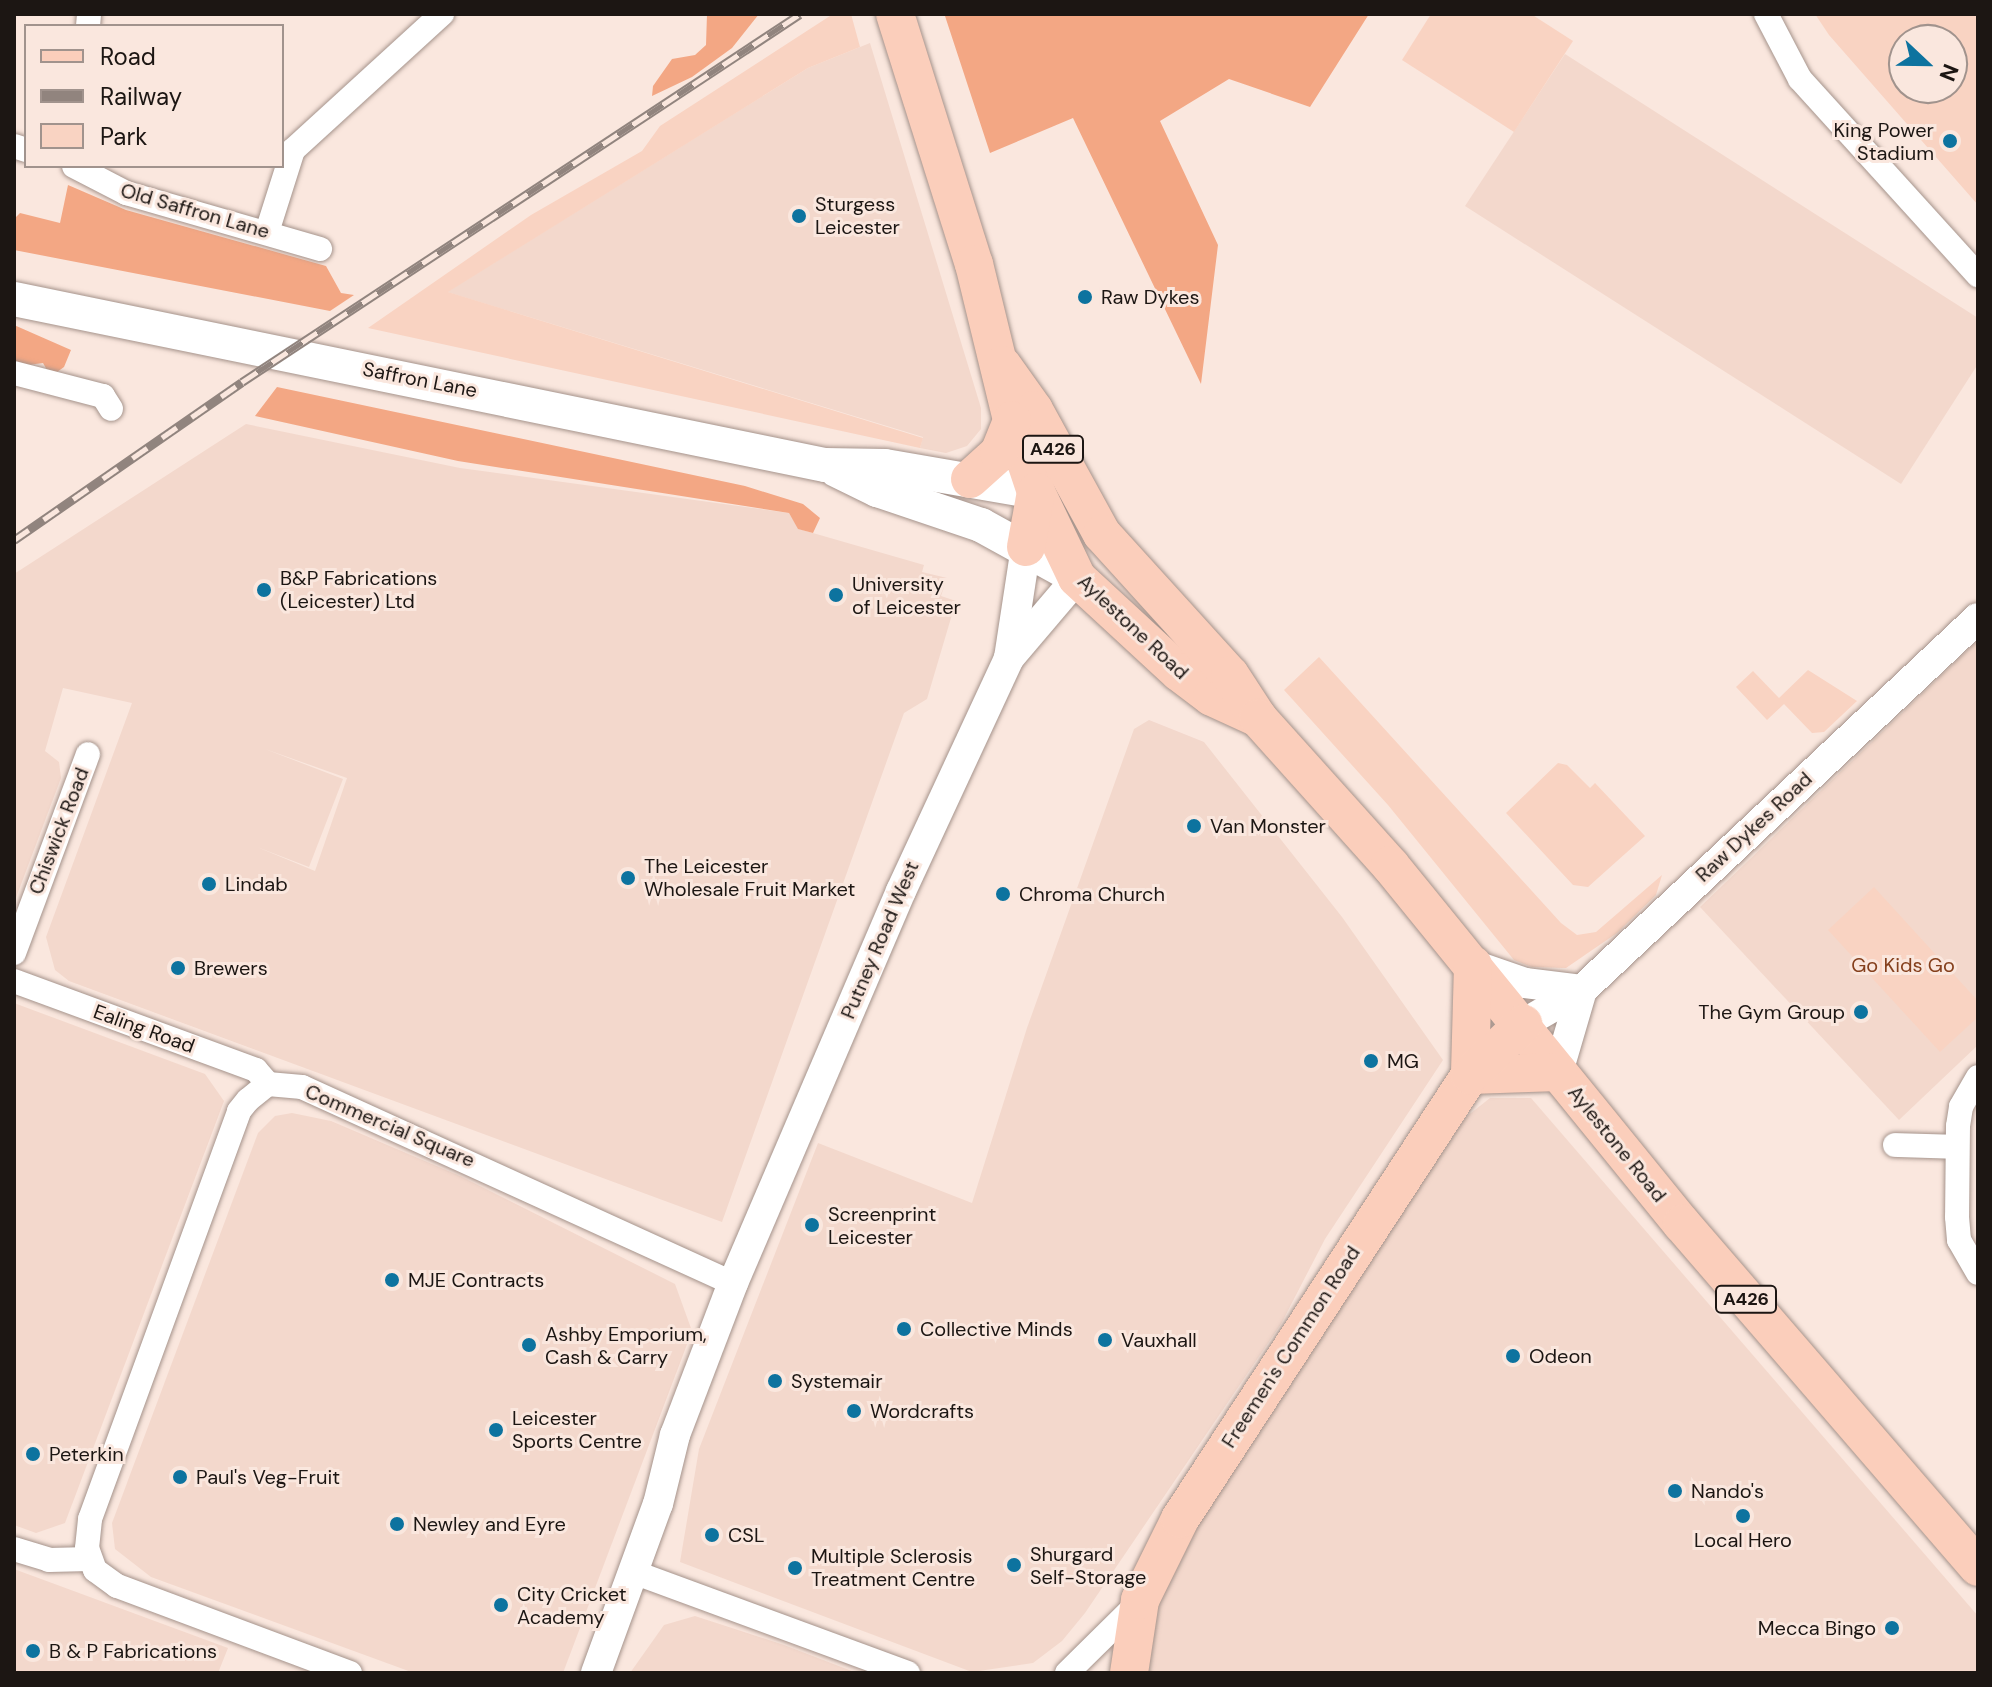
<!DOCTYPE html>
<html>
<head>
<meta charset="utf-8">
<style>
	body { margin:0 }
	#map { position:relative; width:1992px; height:1687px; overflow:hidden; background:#fae7de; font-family:"DM Sans",sans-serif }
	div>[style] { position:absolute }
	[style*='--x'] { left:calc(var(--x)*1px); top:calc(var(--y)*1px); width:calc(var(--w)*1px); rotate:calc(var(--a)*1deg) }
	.built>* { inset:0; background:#f3d8cc }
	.green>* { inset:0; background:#f9d3c2 }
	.forest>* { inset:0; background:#f3a784 }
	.roads { filter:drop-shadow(0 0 2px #a5938b) drop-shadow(0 0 2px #a5938b) }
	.minor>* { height:24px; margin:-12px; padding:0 12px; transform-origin:12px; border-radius:12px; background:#fff }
	.tertiary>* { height:30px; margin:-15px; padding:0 15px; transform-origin:15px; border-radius:15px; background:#fff }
	.secondary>* { height:34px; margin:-17px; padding:0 17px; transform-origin:17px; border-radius:17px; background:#fff }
	.primary>* { height:38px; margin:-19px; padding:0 19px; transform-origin:19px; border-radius:19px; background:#fbcebb }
	.rail>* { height:9px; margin-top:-4.5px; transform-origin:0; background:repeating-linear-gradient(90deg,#fae7de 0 18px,#91847e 0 36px); box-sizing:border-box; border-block:2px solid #91847e }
	.dots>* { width:22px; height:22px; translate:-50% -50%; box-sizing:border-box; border:4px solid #fae7de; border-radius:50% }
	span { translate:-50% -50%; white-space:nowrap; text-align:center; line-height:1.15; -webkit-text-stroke:6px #fae7de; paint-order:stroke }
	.shield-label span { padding:2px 6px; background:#fae7de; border:2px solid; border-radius:6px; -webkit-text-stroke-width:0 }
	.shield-label { font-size:18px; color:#1c1613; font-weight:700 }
	.poi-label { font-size:20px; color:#1c1613 }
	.right { translate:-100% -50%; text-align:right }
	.left { translate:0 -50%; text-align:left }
	.street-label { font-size:20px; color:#1c1613 }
	.park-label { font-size:20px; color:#85401d }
	.frame { position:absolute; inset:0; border:16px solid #1c1613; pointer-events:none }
	.legend { position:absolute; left:24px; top:24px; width:260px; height:144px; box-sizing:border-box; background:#fae7de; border:2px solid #a1938d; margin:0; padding:10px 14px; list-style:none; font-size:24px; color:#1c1613 }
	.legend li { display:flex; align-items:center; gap:16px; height:40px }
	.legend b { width:40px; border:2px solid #a1938d }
	.north { position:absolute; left:1888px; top:24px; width:80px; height:80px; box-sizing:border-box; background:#fae7de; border:2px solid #a1938d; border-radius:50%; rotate:112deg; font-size:22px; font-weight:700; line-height:32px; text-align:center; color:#1c1613 }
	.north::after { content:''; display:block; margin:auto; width:28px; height:36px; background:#0d739f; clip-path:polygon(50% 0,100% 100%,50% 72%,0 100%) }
</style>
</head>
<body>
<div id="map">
	<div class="built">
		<i style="clip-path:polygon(870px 43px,981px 408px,981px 429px,967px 446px,946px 453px,920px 448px,923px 437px,447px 292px,808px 68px)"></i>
		<i style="clip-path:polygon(1565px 54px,1978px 318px,1978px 364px,1901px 484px,1465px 206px)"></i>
		<i style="clip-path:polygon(evenodd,246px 424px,460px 468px,789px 513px,799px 529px,924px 565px,922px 572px,947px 578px,941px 596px,956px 601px,927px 699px,904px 713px,722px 1222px,69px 981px,55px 970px,46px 937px,132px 703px,63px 688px,45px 751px,59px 762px,61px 778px,14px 903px,14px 574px,246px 424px,265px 749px,347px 778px,315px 871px,257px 847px,309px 867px,343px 779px,265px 749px)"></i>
		<i style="clip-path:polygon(1978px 640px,1978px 1045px,1899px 1120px,1700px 907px)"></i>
		<i style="clip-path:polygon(1149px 720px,1204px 742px,1342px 917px,1443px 1060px,1325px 1239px,1281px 1324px,1085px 1613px,1062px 1641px,1033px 1663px,972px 1672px,680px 1562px,699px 1449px,818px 1143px,972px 1203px,1027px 1028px,1134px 729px)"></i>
		<i style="clip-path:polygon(14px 1003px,205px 1074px,224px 1101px,65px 1523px,36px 1533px,14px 1525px)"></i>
		<i style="clip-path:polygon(1490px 1098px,1531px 1098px,1978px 1616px,1978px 1673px,1145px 1673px,1150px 1629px,1171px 1556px,1466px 1117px)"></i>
		<i style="clip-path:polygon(292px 1113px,331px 1121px,460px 1176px,675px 1284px,692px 1331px,563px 1673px,414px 1673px,151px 1577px,115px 1549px,112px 1523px,258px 1133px,275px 1116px)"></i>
		<i style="clip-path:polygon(14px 1569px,228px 1648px,218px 1673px,14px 1673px)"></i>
		<i style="clip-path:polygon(695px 1616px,784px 1645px,857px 1673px,630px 1673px,664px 1625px)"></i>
	</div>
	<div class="green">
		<i style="clip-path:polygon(833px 14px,851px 14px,860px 47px,808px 68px,448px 292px,923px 438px,920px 448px,368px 328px,531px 215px,642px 151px,660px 126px)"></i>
		<i style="clip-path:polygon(1431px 14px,1531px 14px,1573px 41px,1514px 132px,1402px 60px)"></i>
		<i style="clip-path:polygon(evenodd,1815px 14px,1978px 14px,1978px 205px,1829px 35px,1815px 14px,1952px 40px,1952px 88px,1904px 88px,1904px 40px,1952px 40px)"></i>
		<i style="clip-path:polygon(1319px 657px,1561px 923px,1577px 935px,1596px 932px,1662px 875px,1656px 895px,1617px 933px,1566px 968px,1532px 967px,1514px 960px,1388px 805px,1284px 690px)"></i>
		<i style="clip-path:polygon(1808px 670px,1857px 701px,1824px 732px,1812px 733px,1784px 704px,1767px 720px,1736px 687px,1753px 671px,1779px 698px)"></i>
		<i style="clip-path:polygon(1558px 763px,1567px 765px,1590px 788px,1595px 783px,1645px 836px,1588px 887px,1573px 885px,1506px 813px)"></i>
		<i style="clip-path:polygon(1874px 887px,1978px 1001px,1978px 1017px,1940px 1052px,1828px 930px)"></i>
	</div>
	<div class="forest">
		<i style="clip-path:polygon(707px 14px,759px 14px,732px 48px,692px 77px,652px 96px,653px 86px,672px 59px,695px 55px,706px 45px)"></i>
		<i style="clip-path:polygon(951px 14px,1369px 14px,1310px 107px,1229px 79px,1160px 121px,1218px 245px,1201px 384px,1073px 118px,990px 153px,945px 16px)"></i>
		<i style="clip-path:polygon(68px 185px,126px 210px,326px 266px,341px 293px,354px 295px,330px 311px,14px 250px,14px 219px,20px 213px,60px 223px)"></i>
		<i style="clip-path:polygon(14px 325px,71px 350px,64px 367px,57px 372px,47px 370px,43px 363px,14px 367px)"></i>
		<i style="clip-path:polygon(277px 387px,745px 486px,803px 504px,820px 518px,813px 533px,798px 529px,789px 513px,458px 461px,255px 416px)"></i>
	</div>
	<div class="roads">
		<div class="minor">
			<i style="--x:1766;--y:14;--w:73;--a:62.4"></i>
			<i style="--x:1800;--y:79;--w:265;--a:47.8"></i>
			<i style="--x:88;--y:26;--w:12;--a:-85"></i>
			<i style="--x:14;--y:146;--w:13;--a:18"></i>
			<i style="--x:74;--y:166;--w:59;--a:27.4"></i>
			<i style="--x:126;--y:193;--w:202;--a:16.1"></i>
			<i style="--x:267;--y:232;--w:86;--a:-72.4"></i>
			<i style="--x:293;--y:150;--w:202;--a:-42.4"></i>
			<i style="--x:14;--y:373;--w:92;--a:14.5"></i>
			<i style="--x:103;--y:396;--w:15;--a:58"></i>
			<i style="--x:14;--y:953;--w:212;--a:-69.6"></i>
			<i style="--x:14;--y:981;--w:258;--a:20.2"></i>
			<i style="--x:256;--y:1070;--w:18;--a:49"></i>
			<i style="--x:1978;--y:1077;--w:34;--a:120"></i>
			<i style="--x:1961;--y:1107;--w:19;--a:99"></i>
			<i style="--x:1958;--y:1126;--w:91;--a:90.6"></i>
			<i style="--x:1957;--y:1217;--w:23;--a:85"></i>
			<i style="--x:1959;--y:1240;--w:38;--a:60"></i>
			<i style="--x:1895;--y:1145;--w:62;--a:1.8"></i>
			<i style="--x:14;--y:1549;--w:37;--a:17"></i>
			<i style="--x:49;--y:1560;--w:41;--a:-1.4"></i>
			<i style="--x:633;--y:1572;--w:293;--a:20.2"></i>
			<i style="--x:350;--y:1673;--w:249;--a:-159.5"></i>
			<i style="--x:117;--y:1586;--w:27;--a:-144"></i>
			<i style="--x:95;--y:1570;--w:23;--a:-110"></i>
			<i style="--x:87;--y:1548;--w:29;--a:-84"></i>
			<i style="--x:90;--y:1519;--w:434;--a:-69.9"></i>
			<i style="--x:239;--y:1111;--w:14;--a:-51"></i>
			<i style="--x:248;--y:1100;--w:26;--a:-39"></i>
			<i style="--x:268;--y:1084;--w:34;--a:5"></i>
			<i style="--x:302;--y:1087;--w:473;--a:24.5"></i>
			<i style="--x:1067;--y:1673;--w:101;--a:-44.6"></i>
		</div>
		<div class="tertiary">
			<i style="--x:1009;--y:658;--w:112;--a:-81.3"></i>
			<i style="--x:1473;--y:965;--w:55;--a:19.1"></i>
			<i style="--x:1525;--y:983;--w:57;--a:7"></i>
			<i style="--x:1582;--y:990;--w:85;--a:106.3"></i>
			<i style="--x:1523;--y:1024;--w:68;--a:-30"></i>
			<i style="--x:1582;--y:990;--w:543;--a:-43.21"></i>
			<i style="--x:596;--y:1673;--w:180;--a:-69.9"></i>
			<i style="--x:658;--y:1504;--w:71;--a:-76.2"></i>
			<i style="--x:675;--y:1435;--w:163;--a:-69.1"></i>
			<i style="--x:733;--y:1283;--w:426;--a:-66.8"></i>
			<i style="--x:901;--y:891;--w:257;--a:-65.1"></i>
			<i style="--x:1009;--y:658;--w:105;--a:-49.6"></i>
		</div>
		<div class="secondary">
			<i style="--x:14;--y:299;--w:828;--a:11.57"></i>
			<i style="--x:825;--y:465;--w:60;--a:1"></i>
			<i style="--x:885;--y:466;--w:153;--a:9.8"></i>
			<i style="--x:836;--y:470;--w:46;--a:26"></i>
			<i style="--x:877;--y:490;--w:110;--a:18.6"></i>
			<i style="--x:981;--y:525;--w:110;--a:28.9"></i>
		</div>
		<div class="primary">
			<i style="--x:895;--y:14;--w:262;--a:72.5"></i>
			<i style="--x:974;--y:264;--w:161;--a:76.3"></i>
			<i style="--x:1012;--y:420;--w:76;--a:71.6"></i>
			<i style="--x:1036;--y:492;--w:95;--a:64.5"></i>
			<i style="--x:1077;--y:578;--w:139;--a:42.7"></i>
			<i style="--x:1179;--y:672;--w:41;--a:37.1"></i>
			<i style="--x:1212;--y:697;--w:51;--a:24.5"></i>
			<i style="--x:1002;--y:365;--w:55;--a:54.6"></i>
			<i style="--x:1034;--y:410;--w:141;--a:61.3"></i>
			<i style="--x:1102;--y:534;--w:190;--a:47.8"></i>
			<i style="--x:1230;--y:675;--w:51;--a:56.9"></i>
			<i style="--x:1258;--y:718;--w:198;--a:48.1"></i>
			<i style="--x:1390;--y:865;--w:463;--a:50.9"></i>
			<i style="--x:1682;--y:1224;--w:453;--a:49.2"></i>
			<i style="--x:970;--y:479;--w:39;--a:-42"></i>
			<i style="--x:999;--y:453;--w:35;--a:-68"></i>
			<i style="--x:1026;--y:547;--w:56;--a:-79.7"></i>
			<i style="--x:1473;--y:965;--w:110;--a:91.6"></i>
			<i style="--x:1470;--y:1075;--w:88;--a:-2"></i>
			<i style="--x:1129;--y:1673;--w:74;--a:-81.4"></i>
			<i style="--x:1140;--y:1600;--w:90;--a:-63.7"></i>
			<i style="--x:1180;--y:1519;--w:530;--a:-56.85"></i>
			<i style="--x:1470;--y:1075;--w:74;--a:-43.9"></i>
		</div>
	</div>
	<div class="rail">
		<i style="--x:14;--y:540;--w:277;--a:-34.7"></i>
		<i style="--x:242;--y:382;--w:668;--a:-33.4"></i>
	</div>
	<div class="dots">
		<i style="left:1950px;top:141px;background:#0d739f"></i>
		<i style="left:799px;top:216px;background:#0d739f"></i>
		<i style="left:1085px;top:297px;background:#0d739f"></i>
		<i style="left:264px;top:590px;background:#0d739f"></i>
		<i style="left:836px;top:595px;background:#0d739f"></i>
		<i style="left:1194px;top:826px;background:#0d739f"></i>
		<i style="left:628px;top:878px;background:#0d739f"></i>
		<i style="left:209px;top:884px;background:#0d739f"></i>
		<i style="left:1003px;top:894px;background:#0d739f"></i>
		<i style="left:178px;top:968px;background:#0d739f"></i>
		<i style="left:1861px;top:1012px;background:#0d739f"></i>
		<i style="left:1371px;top:1061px;background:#0d739f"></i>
		<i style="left:812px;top:1225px;background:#0d739f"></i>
		<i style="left:392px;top:1280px;background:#0d739f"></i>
		<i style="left:904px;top:1329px;background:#0d739f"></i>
		<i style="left:1105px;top:1340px;background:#0d739f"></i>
		<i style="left:529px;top:1345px;background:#0d739f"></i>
		<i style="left:1513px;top:1356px;background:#0d739f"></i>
		<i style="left:775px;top:1381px;background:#0d739f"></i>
		<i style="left:854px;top:1411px;background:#0d739f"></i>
		<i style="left:496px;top:1430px;background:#0d739f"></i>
		<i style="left:33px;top:1454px;background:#0d739f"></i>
		<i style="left:180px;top:1477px;background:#0d739f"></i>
		<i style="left:1675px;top:1491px;background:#0d739f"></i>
		<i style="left:1743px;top:1516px;background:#0d739f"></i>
		<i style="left:397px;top:1524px;background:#0d739f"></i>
		<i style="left:712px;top:1535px;background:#0d739f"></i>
		<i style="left:1014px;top:1565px;background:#0d739f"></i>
		<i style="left:795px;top:1568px;background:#0d739f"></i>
		<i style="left:501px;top:1605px;background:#0d739f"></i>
		<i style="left:1892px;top:1628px;background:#0d739f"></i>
		<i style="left:33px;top:1651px;background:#0d739f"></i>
	</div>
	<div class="shield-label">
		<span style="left:1053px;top:449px">A426</span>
		<span style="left:1746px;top:1299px">A426</span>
	</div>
	<div class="poi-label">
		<span class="right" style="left:1934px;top:142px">King Power<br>Stadium</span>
		<span class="left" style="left:815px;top:216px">Sturgess<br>Leicester</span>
		<span class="left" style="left:1101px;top:297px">Raw Dykes</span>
		<span class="left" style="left:280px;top:590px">B&amp;P Fabrications<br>(Leicester) Ltd</span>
		<span class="left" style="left:852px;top:596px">University<br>of Leicester</span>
		<span class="left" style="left:1210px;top:826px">Van Monster</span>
		<span class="left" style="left:644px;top:878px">The Leicester<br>Wholesale Fruit Market</span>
		<span class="left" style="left:225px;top:884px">Lindab</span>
		<span class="left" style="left:1019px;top:894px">Chroma Church</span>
		<span class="left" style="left:194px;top:968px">Brewers</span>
		<span class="right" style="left:1845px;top:1012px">The Gym Group</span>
		<span class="left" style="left:1387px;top:1061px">MG</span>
		<span class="left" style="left:828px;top:1226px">Screenprint<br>Leicester</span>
		<span class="left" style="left:408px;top:1280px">MJE Contracts</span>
		<span class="left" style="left:920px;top:1329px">Collective Minds</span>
		<span class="left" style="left:545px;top:1346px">Ashby Emporium,<br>Cash &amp; Carry</span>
		<span class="left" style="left:1121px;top:1340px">Vauxhall</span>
		<span class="left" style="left:1529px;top:1356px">Odeon</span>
		<span class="left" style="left:791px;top:1381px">Systemair</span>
		<span class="left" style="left:870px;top:1411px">Wordcrafts</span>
		<span class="left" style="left:512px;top:1430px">Leicester<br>Sports Centre</span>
		<span class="left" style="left:49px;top:1454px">Peterkin</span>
		<span class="left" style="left:196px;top:1477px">Paul's Veg-Fruit</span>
		<span class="left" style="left:1691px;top:1491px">Nando's</span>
		<span class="left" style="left:413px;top:1524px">Newley and Eyre</span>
		<span class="left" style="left:728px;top:1535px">CSL</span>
		<span style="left:1743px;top:1540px">Local Hero</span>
		<span class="left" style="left:1030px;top:1566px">Shurgard<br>Self-Storage</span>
		<span class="left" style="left:811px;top:1568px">Multiple Sclerosis<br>Treatment Centre</span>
		<span class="left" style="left:517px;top:1606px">City Cricket<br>Academy</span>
		<span class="right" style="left:1876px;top:1628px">Mecca Bingo</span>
		<span class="left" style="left:49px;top:1651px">B &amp; P Fabrications</span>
	</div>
	<div class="street-label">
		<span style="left:195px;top:211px;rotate:16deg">Old Saffron Lane</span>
		<span style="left:420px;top:380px;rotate:11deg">Saffron Lane</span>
		<span style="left:1133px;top:627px;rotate:43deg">Aylestone Road</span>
		<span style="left:1754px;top:827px;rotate:-43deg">Raw Dykes Road</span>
		<span style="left:59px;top:831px;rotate:-69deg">Chiswick Road</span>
		<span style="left:880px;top:940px;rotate:-67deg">Putney Road West</span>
		<span style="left:144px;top:1029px;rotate:20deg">Ealing Road</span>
		<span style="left:390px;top:1126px;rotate:23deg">Commercial Square</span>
		<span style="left:1617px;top:1144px;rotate:51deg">Aylestone Road</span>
		<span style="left:1291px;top:1347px;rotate:-57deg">Freemen's Common Road</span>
	</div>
	<div class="park-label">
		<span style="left:1903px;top:965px">Go Kids Go</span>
	</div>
	<div class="frame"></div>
	<ul class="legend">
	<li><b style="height:10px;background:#fbcebb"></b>Road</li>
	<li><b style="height:10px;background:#91847e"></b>Railway</li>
	<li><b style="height:22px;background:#f9d3c2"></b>Park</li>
	</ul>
	<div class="north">N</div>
</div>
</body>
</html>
